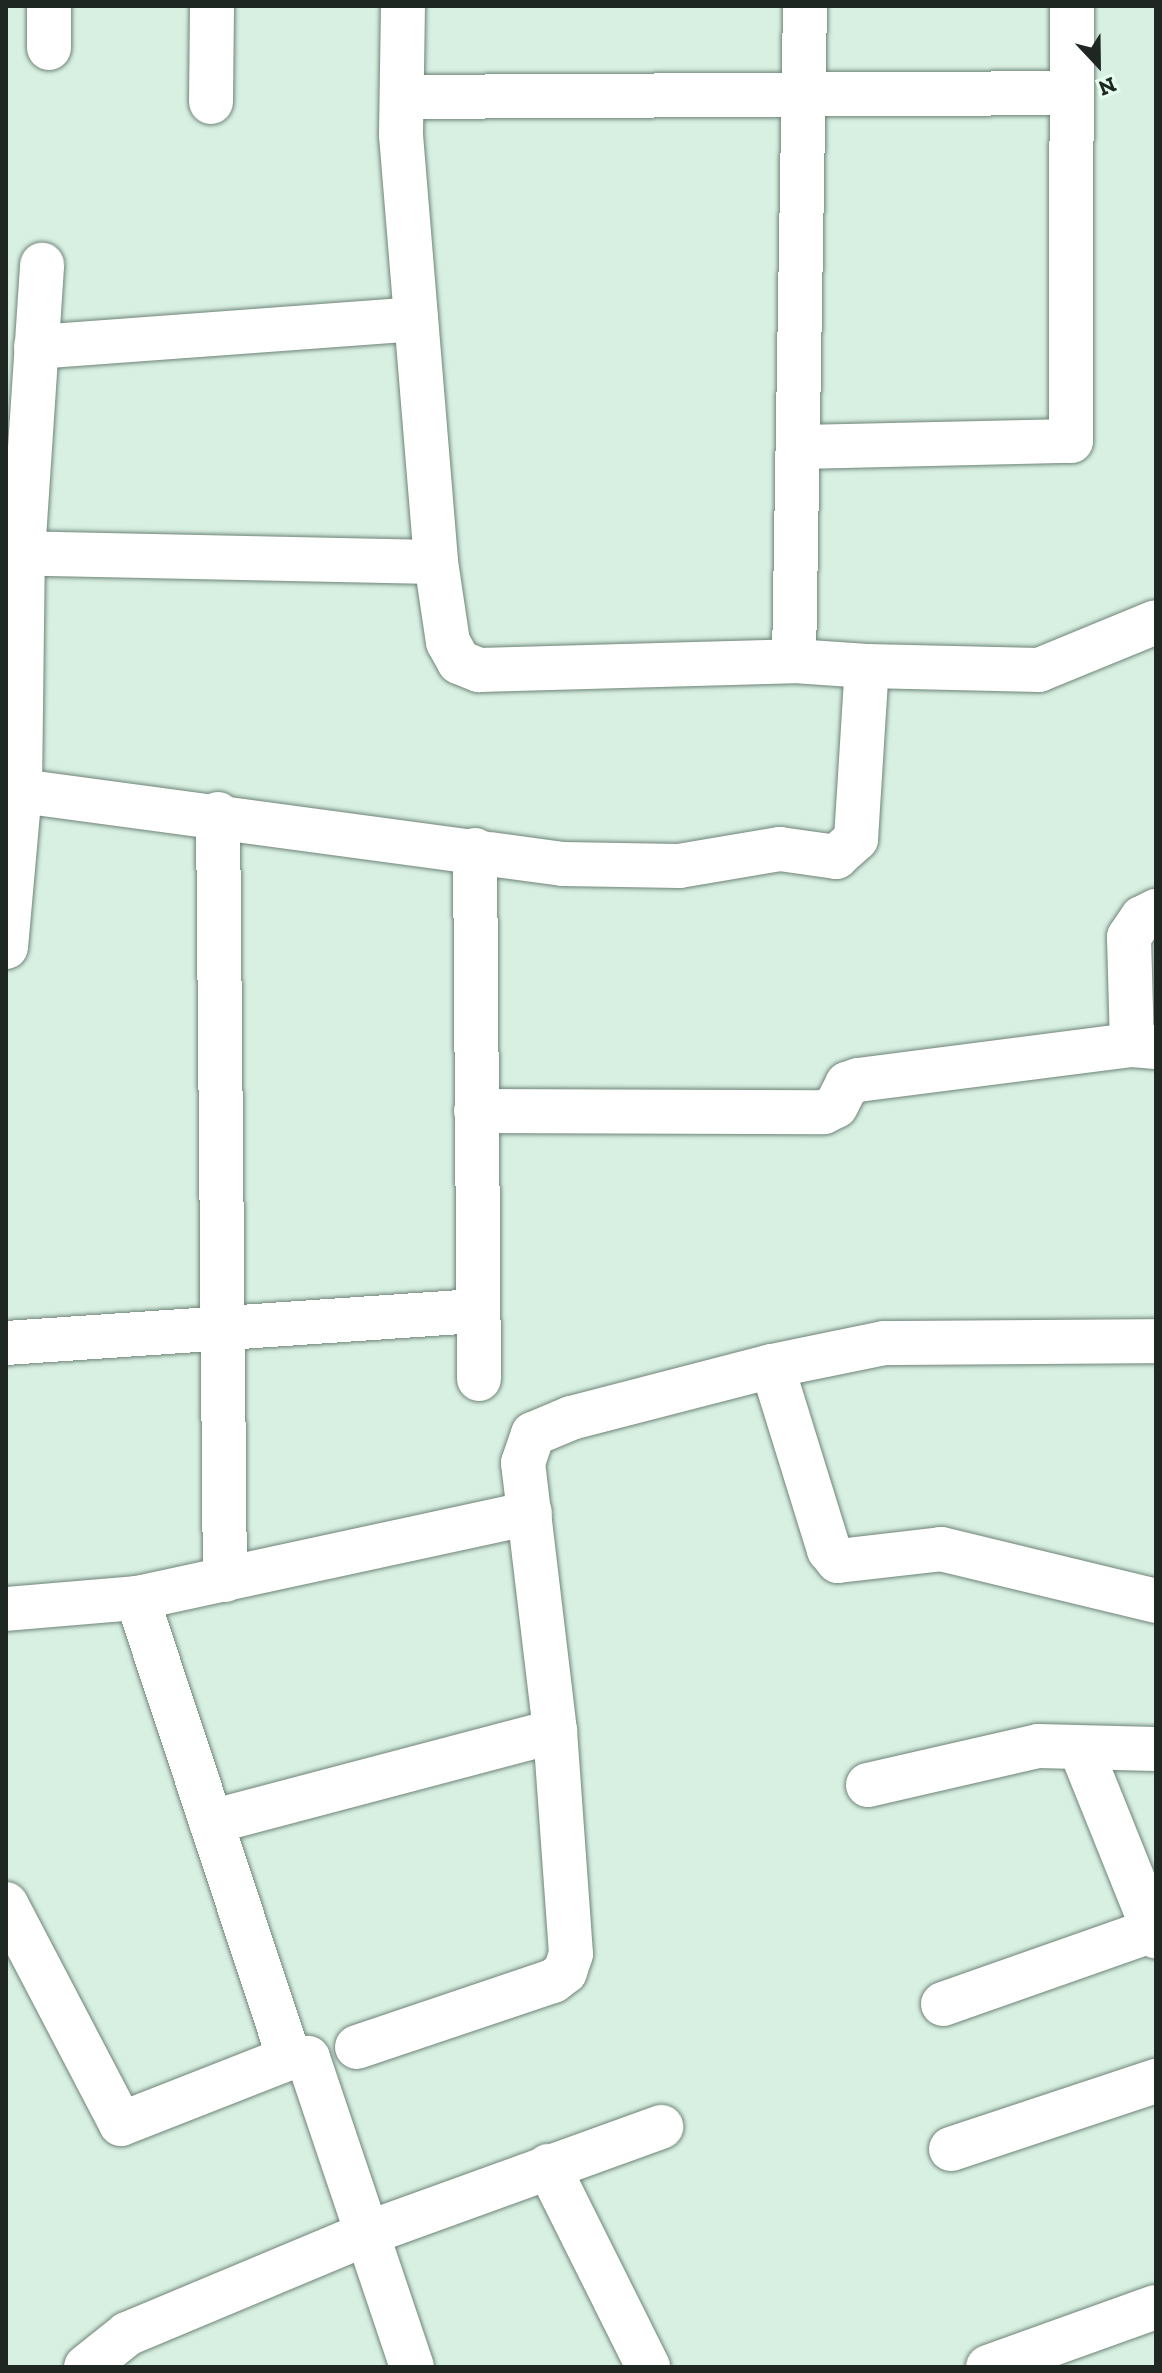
<!DOCTYPE html>
<html>
<head>
<meta charset="utf-8">
<style>
	body { margin:0 }
	#map { position:relative; width:1162px; height:2373px; overflow:hidden; background:#d8f0e2; font-family:"Zilla Slab",serif }
	div>[style] { position:absolute }
	[style*='--x'] { left:calc(var(--x)*1px); top:calc(var(--y)*1px); width:calc(var(--w)*1px); rotate:calc(var(--a)*1deg) }
	.roads { filter:drop-shadow(0 0 2px #6e8477) drop-shadow(0 0 2px #6e8477) }
	.minor>* { height:44px; margin:-22px; padding:0 22px; transform-origin:22px; border-radius:22px; background:#fff }
	span { translate:-50% -50%; white-space:nowrap; text-align:center; line-height:1.15; -webkit-text-stroke:6px #e5feef; paint-order:stroke }
	.frame { position:absolute; inset:0; border:8px solid #1e2722; pointer-events:none }
	.north { position:absolute; left:1058px; top:24px; width:80px; height:80px; -webkit-text-stroke:6px #e5feef; paint-order:stroke; rotate:158deg; font-size:22px; font-weight:700; line-height:32px; text-align:center; color:#1e2722 }
	.north::after { content:''; display:block; margin:auto; width:28px; height:36px; background:#1e2722; clip-path:polygon(50% 0,100% 100%,50% 72%,0 100%) }
</style>
</head>
<body>
<div id="map">
	<div class="roads">
		<div class="minor">
			<i style="--x:49;--y:6;--w:42;--a:90"></i>
			<i style="--x:403;--y:6;--w:129;--a:90.9"></i>
			<i style="--x:401;--y:135;--w:428;--a:85.3"></i>
			<i style="--x:436;--y:562;--w:81;--a:81.5"></i>
			<i style="--x:448;--y:642;--w:23;--a:61"></i>
			<i style="--x:459;--y:662;--w:22;--a:22"></i>
			<i style="--x:479;--y:670;--w:315;--a:-1.6"></i>
			<i style="--x:794;--y:661;--w:73;--a:3.9"></i>
			<i style="--x:402;--y:97;--w:669;--a:-0.34"></i>
			<i style="--x:211;--y:102;--w:96;--a:-89.4"></i>
			<i style="--x:36;--y:347;--w:381;--a:-4.2"></i>
			<i style="--x:801;--y:447;--w:270;--a:-1.3"></i>
			<i style="--x:1071;--y:441;--w:435;--a:-89.9"></i>
			<i style="--x:6;--y:553;--w:430;--a:1.2"></i>
			<i style="--x:794;--y:661;--w:655;--a:-89.04"></i>
			<i style="--x:6;--y:789;--w:562;--a:7.67"></i>
			<i style="--x:563;--y:864;--w:116;--a:1"></i>
			<i style="--x:679;--y:866;--w:102;--a:-9.6"></i>
			<i style="--x:780;--y:849;--w:57;--a:8.1"></i>
			<i style="--x:836;--y:857;--w:27;--a:-42"></i>
			<i style="--x:856;--y:839;--w:173;--a:-86.4"></i>
			<i style="--x:867;--y:666;--w:172;--a:1.3"></i>
			<i style="--x:1039;--y:670;--w:126;--a:-22.3"></i>
			<i style="--x:218;--y:814;--w:766;--a:89.48"></i>
			<i style="--x:475;--y:850;--w:529;--a:89.57"></i>
			<i style="--x:6;--y:947;--w:158;--a:-84.9"></i>
			<i style="--x:20;--y:790;--w:237;--a:-89.3"></i>
			<i style="--x:23;--y:553;--w:289;--a:-86.2"></i>
			<i style="--x:1132;--y:1045;--w:108;--a:-91.6"></i>
			<i style="--x:1129;--y:937;--w:23;--a:-56"></i>
			<i style="--x:1142;--y:918;--w:16;--a:-27"></i>
			<i style="--x:476;--y:1111;--w:348;--a:0.2"></i>
			<i style="--x:824;--y:1112;--w:13;--a:-27"></i>
			<i style="--x:836;--y:1106;--w:25;--a:-63"></i>
			<i style="--x:847;--y:1084;--w:12;--a:-20"></i>
			<i style="--x:858;--y:1080;--w:276;--a:-7.3"></i>
			<i style="--x:1132;--y:1045;--w:24;--a:5"></i>
			<i style="--x:6;--y:1343;--w:469;--a:-3.9"></i>
			<i style="--x:772;--y:1366;--w:193;--a:72.8"></i>
			<i style="--x:829;--y:1550;--w:14;--a:51"></i>
			<i style="--x:838;--y:1561;--w:104;--a:-6.6"></i>
			<i style="--x:941;--y:1549;--w:221;--a:13.6"></i>
			<i style="--x:137;--y:1598;--w:484;--a:71.7"></i>
			<i style="--x:6;--y:1609;--w:131;--a:-4.8"></i>
			<i style="--x:137;--y:1598;--w:402;--a:-12.2"></i>
			<i style="--x:1081;--y:1750;--w:201;--a:68.1"></i>
			<i style="--x:868;--y:1785;--w:174;--a:-12.9"></i>
			<i style="--x:1038;--y:1746;--w:118;--a:1.5"></i>
			<i style="--x:211;--y:1822;--w:356;--a:-14.8"></i>
			<i style="--x:6;--y:1904;--w:248;--a:62.4"></i>
			<i style="--x:121;--y:2124;--w:180;--a:-21.4"></i>
			<i style="--x:289;--y:2058;--w:19;--a:0"></i>
			<i style="--x:308;--y:2058;--w:326;--a:71.4"></i>
			<i style="--x:943;--y:2004;--w:226;--a:-19.4"></i>
			<i style="--x:357;--y:2047;--w:207;--a:-18.6"></i>
			<i style="--x:553;--y:1981;--w:15;--a:-37"></i>
			<i style="--x:565;--y:1972;--w:19;--a:-72"></i>
			<i style="--x:571;--y:1954;--w:224;--a:-94.1"></i>
			<i style="--x:555;--y:1731;--w:270;--a:-96.8"></i>
			<i style="--x:523;--y:1463;--w:31;--a:-71"></i>
			<i style="--x:533;--y:1434;--w:41;--a:-22.8"></i>
			<i style="--x:571;--y:1418;--w:208;--a:-14.5"></i>
			<i style="--x:772;--y:1366;--w:114;--a:-11.6"></i>
			<i style="--x:884;--y:1343;--w:272;--a:-0.4"></i>
			<i style="--x:951;--y:2149;--w:216;--a:-18.4"></i>
			<i style="--x:548;--y:2166;--w:225;--a:63.5"></i>
			<i style="--x:86;--y:2367;--w:53;--a:-38.8"></i>
			<i style="--x:127;--y:2334;--w:261;--a:-22.7"></i>
			<i style="--x:368;--y:2233;--w:312;--a:-19.9"></i>
			<i style="--x:988;--y:2367;--w:178;--a:-19.7"></i>
		</div>
	</div>
	<div class="frame"></div>
	<div class="north">N</div>
</div>
</body>
</html>
